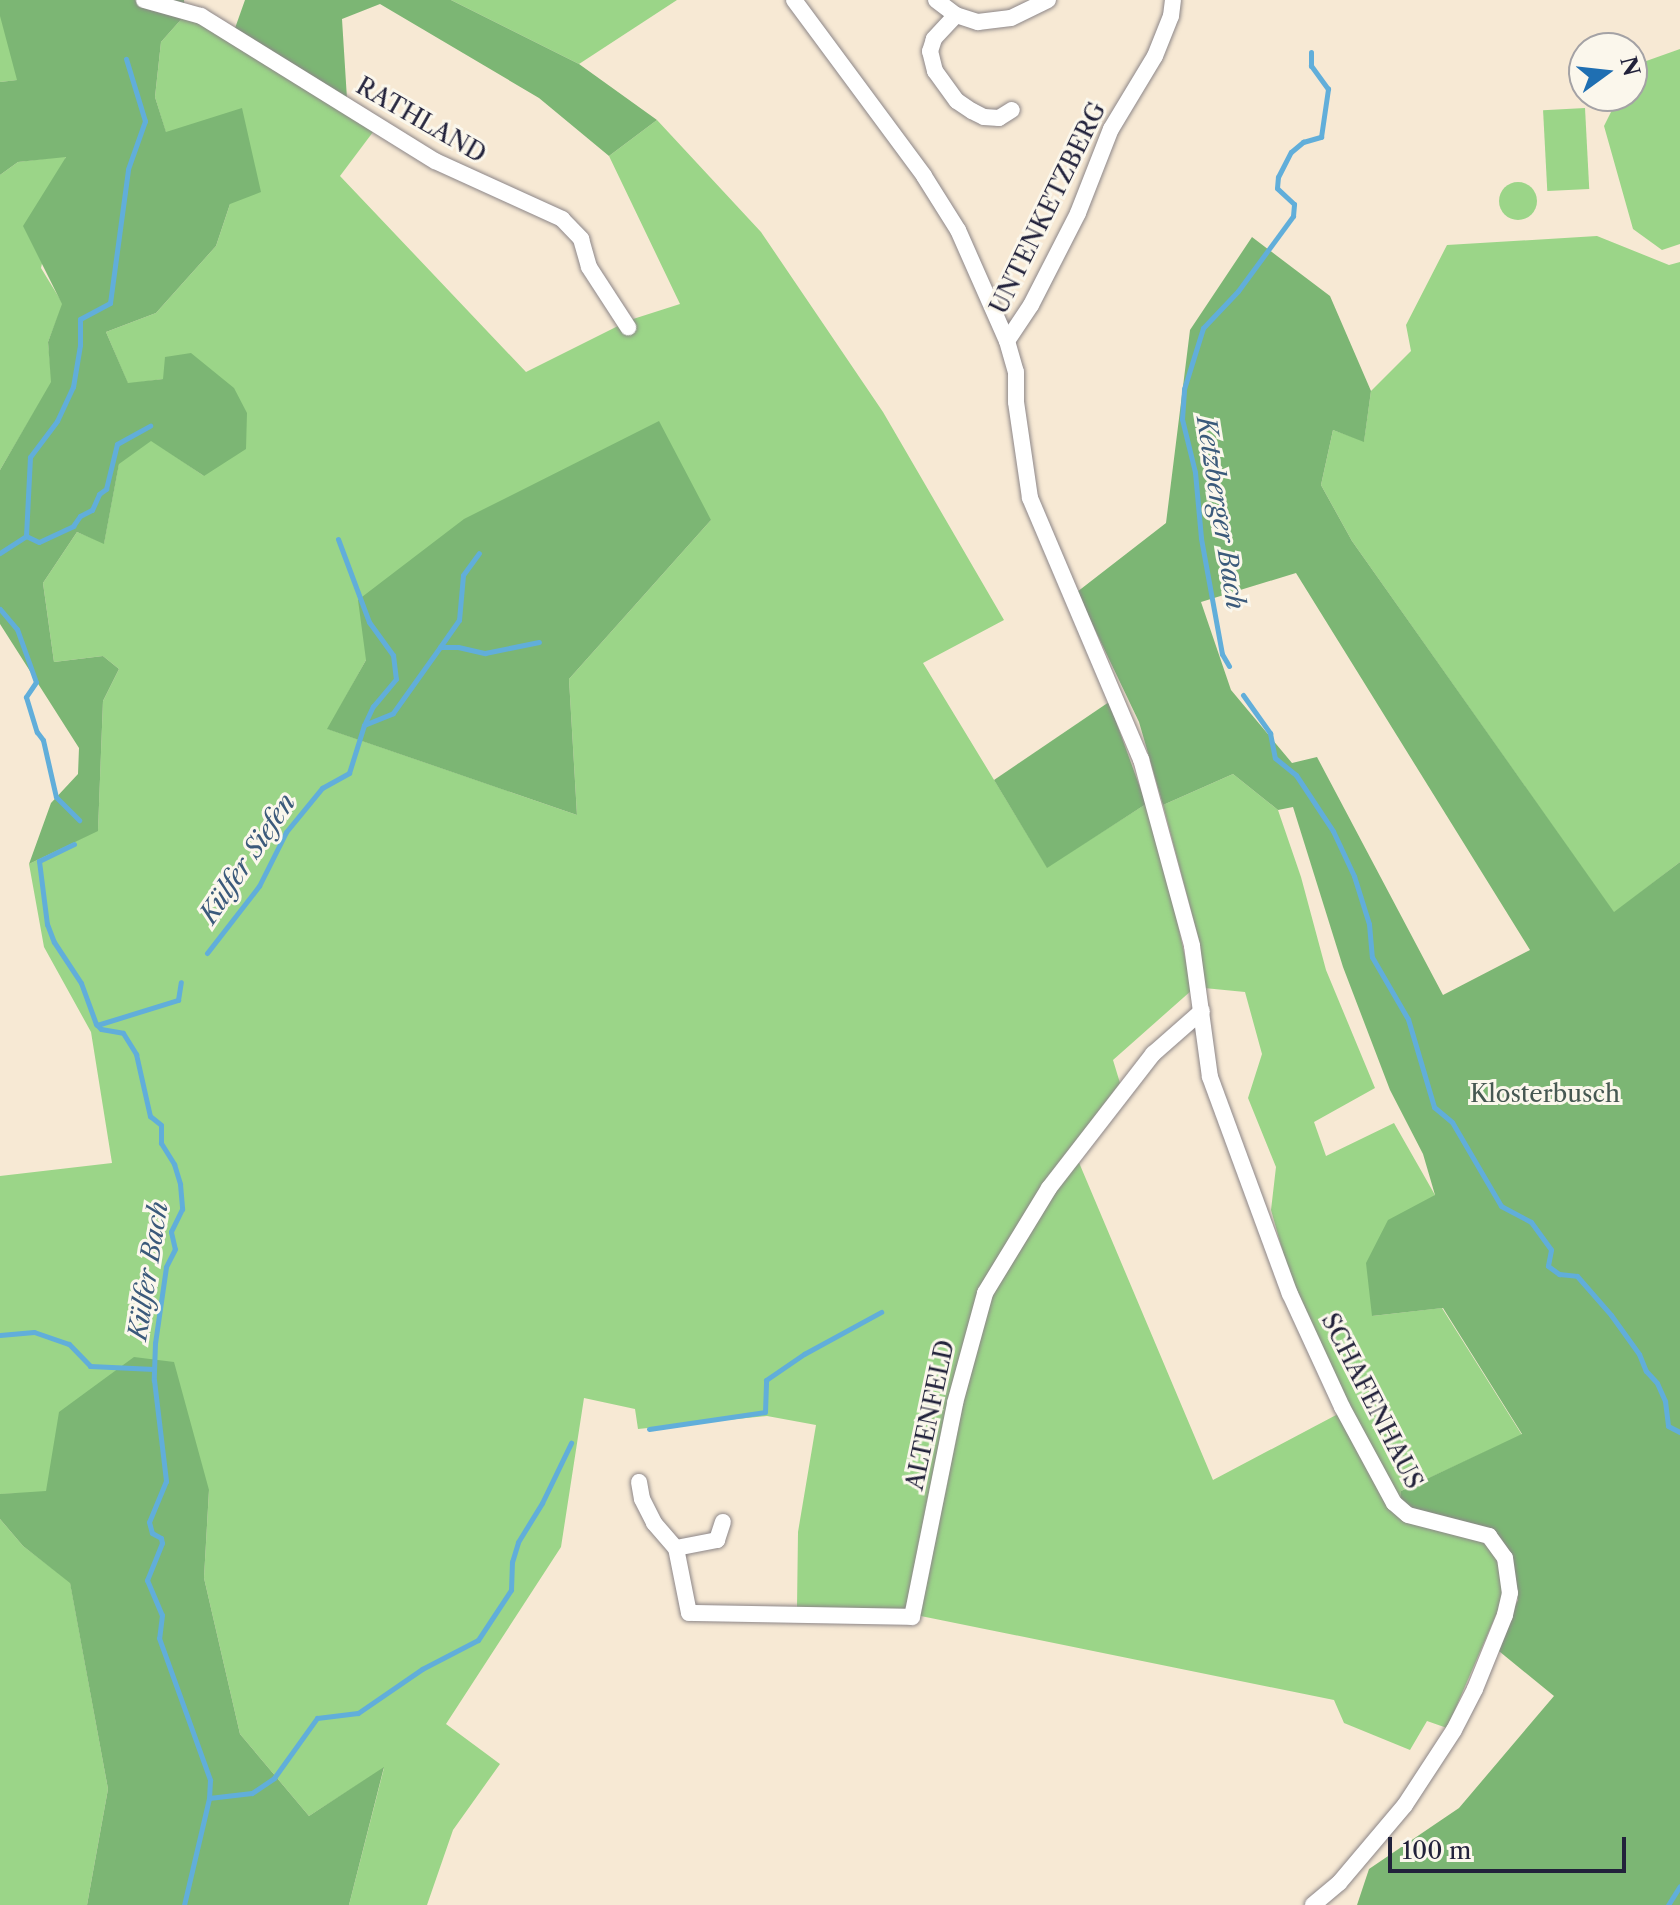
<!DOCTYPE html>
<html>
<head>
<meta charset="utf-8">
<style>
	body { margin:0 }
	#map { position:relative; width:1680px; height:1905px; overflow:hidden; background:#f7e9d4; font-family:"Libre Caslon Text",serif }
	div>[style] { position:absolute }
	[style*='--x'] { left:calc(var(--x)*1px); top:calc(var(--y)*1px); width:calc(var(--w)*1px); rotate:calc(var(--a)*1deg) }
	.green>* { inset:0; background:#9bd588; transform-origin:0 0 }
	.round { border-radius:50% }
	.forest>* { inset:0; background:#7cb674 }
	.stream>* { height:5px; margin:-2.5px; padding:0 2.5px; transform-origin:2.5px; border-radius:2.5px; background:#61aeda }
	.roads { filter:drop-shadow(0 0 2px #8c8688) drop-shadow(0 0 2px #8c8688) }
	.street>* { height:16px; margin:-8px; padding:0 8px; transform-origin:8px; border-radius:8px; background:#fff }
	span { translate:-50% -50%; white-space:nowrap; text-align:center; line-height:1.15; -webkit-text-stroke:6px #fbf7ec; paint-order:stroke }
	.street-label { font-size:24px; color:#22223b }
	.park-label { font-size:24px; color:#465852 }
	.water-label { font-size:26px; color:#3b5a7b; font-style:italic }
	.north { position:absolute; left:1568px; top:32px; width:80px; height:80px; box-sizing:border-box; background:#fbf7ec; border:2px solid #a4a2a5; border-radius:50%; rotate:75deg; font-size:22px; font-weight:700; line-height:32px; text-align:center; color:#22223b }
	.north::after { content:''; display:block; margin:auto; width:28px; height:36px; background:#1f6fb2; clip-path:polygon(50% 0,100% 100%,50% 72%,0 100%) }
	.scale { position:absolute; left:1388px; top:1837px; width:238px; height:36px; box-sizing:border-box; border:4px solid #22223b; border-top:0; padding-left:10px; font-size:24px; line-height:28px; white-space:nowrap; color:#22223b; -webkit-text-stroke:6px #fbf7ec; paint-order:stroke }
</style>
</head>
<body>
<div id="map">
	<div class="green">
		<i style="clip-path:polygon(451px 0,677px 0,579px 64px)"></i>
		<i style="clip-path:polygon(evenodd,185px 15px,376px 128px,340px 176px,526px 372px,630px 320px,680px 304px,609px 156px,657px 120px,761px 232px,883px 412px,1004px 620px,923px 663px,1047px 867px,1146px 804px,1172px 897px,1192px 990px,1113px 1060px,1120px 1083px,1072px 1146px,1213px 1480px,1338px 1414px,1389px 1505px,1472px 1533px,1497px 1550px,1505px 1594px,1447px 1728px,1427px 1721px,1410px 1750px,1344px 1723px,1334px 1700px,901px 1612px,797px 1607px,798px 1532px,816px 1425px,767px 1416px,638px 1429px,635px 1409px,584px 1398px,561px 1547px,446px 1724px,500px 1764px,453px 1830px,427px 1905px,349px 1905px,384px 1768px,309px 1816px,240px 1734px,204px 1578px,209px 1490px,0 1494px,0 1176px,112px 1163px,91px 1032px,44px 947px,29px 864px,98px 830px,103px 701px,119px 669px,103px 656px,54px 662px,43px 583px,77px 532px,104px 543px,119px 463px,151px 440px,204px 476px,163px 379px,128px 384px,106px 332px,156px 313px,216px 246px,230px 204px,166px 133px,155px 97px,161px 42px,185px 15px,711px 520px,569px 679px,577px 815px,328px 729px,366px 660px,711px 520px)"></i>
		<i style="clip-path:polygon(0 16px,2px 16px,18px 80px,0 82px)"></i>
		<i style="clip-path:polygon(1680px 49px,1680px 244px,1662px 250px,1633px 229px,1604px 126px,1619px 96px,1632px 96px,1635px 65px)"></i>
		<i style="left:1585px;top:108px;width:81px;height:42px;rotate:87deg"></i>
		<i style="clip-path:polygon(66px 156px,41px 268px,63px 304px,48px 342px,52px 382px,0 470px,0 175px,18px 162px)"></i>
		<i class="round" style="left:1499px;top:182px;width:38px;height:38px"></i>
		<i style="clip-path:polygon(1597px 236px,1669px 265px,1680px 262px,1680px 862px,1614px 913px,1352px 541px,1321px 485px,1333px 430px,1364px 441px,1371px 391px,1411px 351px,1406px 325px,1447px 245px)"></i>
		<i style="clip-path:polygon(1233px 774px,1278px 810px,1301px 877px,1326px 970px,1375px 1088px,1314px 1122px,1326px 1156px,1394px 1123px,1435px 1195px,1372px 1316px,1442px 1308px,1522px 1435px,1401px 1491px,1401px 1501px,1393px 1492px,1335px 1375px,1288px 1270px,1271px 1210px,1276px 1167px,1248px 1098px,1262px 1054px,1245px 992px,1204px 988px,1200px 944px,1163px 805px)"></i>
		<i style="clip-path:polygon(0 1519px,23px 1546px,70px 1582px,108px 1789px,87px 1905px,0 1905px)"></i>
	</div>
	<div class="forest">
		<i style="clip-path:polygon(0 0,184px 0,185px 15px,161px 42px,155px 97px,166px 132px,242px 108px,261px 192px,230px 204px,216px 246px,156px 313px,106px 332px,128px 383px,163px 379px,165px 357px,191px 353px,234px 388px,247px 413px,246px 449px,204px 476px,151px 441px,119px 464px,104px 544px,77px 532px,43px 583px,54px 662px,103px 656px,119px 669px,103px 701px,98px 831px,29px 864px,51px 803px,78px 774px,79px 748px,0 624px,0 470px,51px 382px,48px 342px,62px 304px,23px 226px,66px 157px,18px 162px,0 175px,0 82px,17px 80px,0 16px)"></i>
		<i style="clip-path:polygon(245px 0,451px 0,579px 64px,657px 120px,609px 156px,539px 98px,380px 4px,342px 19px,347px 99px,234px 31px)"></i>
		<i style="clip-path:polygon(evenodd,1252px 237px,1330px 296px,1371px 391px,1364px 442px,1333px 430px,1321px 485px,1352px 541px,1614px 912px,1680px 862px,1680px 1905px,1357px 1905px,1369px 1869px,1459px 1808px,1554px 1696px,1494px 1647px,1518px 1600px,1508px 1553px,1411px 1511px,1401px 1501px,1401px 1491px,1522px 1434px,1443px 1308px,1372px 1316px,1366px 1263px,1388px 1220px,1435px 1195px,1423px 1154px,1390px 1090px,1343px 967px,1293px 807px,1278px 810px,1233px 774px,1163px 805px,1139px 722px,1077px 592px,1166px 523px,1190px 330px,1252px 237px,1296px 573px,1530px 950px,1443px 995px,1317px 757px,1292px 763px,1231px 690px,1201px 602px,1296px 573px)"></i>
		<i style="clip-path:polygon(659px 421px,711px 520px,569px 679px,577px 815px,327px 729px,366px 660px,358px 600px,464px 519px)"></i>
		<i style="clip-path:polygon(1109px 702px,1146px 804px,1047px 868px,994px 780px)"></i>
		<i style="clip-path:polygon(134px 1357px,174px 1362px,209px 1490px,204px 1578px,240px 1734px,309px 1816px,384px 1767px,349px 1905px,87px 1905px,108px 1789px,70px 1583px,23px 1546px,0 1519px,0 1494px,46px 1491px,59px 1412px)"></i>
	</div>
	<div class="stream">
		<i style="--x:26;--y:536;--w:14;--a:25"></i>
		<i style="--x:39;--y:542;--w:38;--a:-25"></i>
		<i style="--x:73;--y:526;--w:12;--a:-55"></i>
		<i style="--x:80;--y:516;--w:13;--a:-27"></i>
		<i style="--x:92;--y:510;--w:17;--a:-66"></i>
		<i style="--x:99;--y:494;--w:9;--a:-36"></i>
		<i style="--x:106;--y:489;--w:46;--a:-76.3"></i>
		<i style="--x:117;--y:444;--w:38;--a:-29"></i>
		<i style="--x:338;--y:539;--w:89;--a:69.5"></i>
		<i style="--x:369;--y:622;--w:41;--a:54"></i>
		<i style="--x:393;--y:655;--w:24;--a:83"></i>
		<i style="--x:396;--y:679;--w:35;--a:130"></i>
		<i style="--x:373;--y:706;--w:21;--a:115"></i>
		<i style="--x:0;--y:553;--w:31;--a:-33"></i>
		<i style="--x:26;--y:536;--w:79;--a:-87.1"></i>
		<i style="--x:30;--y:457;--w:45;--a:-53.1"></i>
		<i style="--x:57;--y:421;--w:38;--a:-65"></i>
		<i style="--x:73;--y:387;--w:43;--a:-80.5"></i>
		<i style="--x:80;--y:345;--w:26;--a:-90"></i>
		<i style="--x:80;--y:319;--w:34;--a:-28"></i>
		<i style="--x:110;--y:303;--w:135;--a:-82.3"></i>
		<i style="--x:128;--y:169;--w:51;--a:-70.5"></i>
		<i style="--x:145;--y:121;--w:65;--a:-107"></i>
		<i style="--x:0;--y:609;--w:26;--a:50"></i>
		<i style="--x:17;--y:629;--w:56;--a:70.3"></i>
		<i style="--x:36;--y:682;--w:18;--a:124"></i>
		<i style="--x:26;--y:697;--w:37;--a:73"></i>
		<i style="--x:37;--y:732;--w:10;--a:53"></i>
		<i style="--x:43;--y:740;--w:58;--a:77.2"></i>
		<i style="--x:56;--y:797;--w:33;--a:45"></i>
		<i style="--x:440;--y:647;--w:18;--a:0"></i>
		<i style="--x:458;--y:647;--w:28;--a:13"></i>
		<i style="--x:485;--y:653;--w:55;--a:-11.5"></i>
		<i style="--x:1229;--y:666;--w:14;--a:-120"></i>
		<i style="--x:1222;--y:654;--w:118;--a:-100.3"></i>
		<i style="--x:1201;--y:538;--w:66;--a:-95.2"></i>
		<i style="--x:1195;--y:472;--w:55;--a:-103.8"></i>
		<i style="--x:1182;--y:419;--w:30;--a:-86"></i>
		<i style="--x:1184;--y:389;--w:64;--a:-72.7"></i>
		<i style="--x:1203;--y:328;--w:51;--a:-46.6"></i>
		<i style="--x:1238;--y:291;--w:93;--a:-53.7"></i>
		<i style="--x:1293;--y:216;--w:12;--a:-85"></i>
		<i style="--x:1294;--y:204;--w:23;--a:-137"></i>
		<i style="--x:1277;--y:188;--w:11;--a:-85"></i>
		<i style="--x:1278;--y:177;--w:28;--a:-63"></i>
		<i style="--x:1291;--y:152;--w:16;--a:-40"></i>
		<i style="--x:1303;--y:142;--w:19;--a:-16"></i>
		<i style="--x:1321;--y:137;--w:49;--a:-81.7"></i>
		<i style="--x:1328;--y:89;--w:29;--a:-126"></i>
		<i style="--x:1311;--y:66;--w:14;--a:-90"></i>
		<i style="--x:1243;--y:695;--w:47;--a:54.6"></i>
		<i style="--x:1270;--y:733;--w:25;--a:79"></i>
		<i style="--x:1275;--y:758;--w:27;--a:39"></i>
		<i style="--x:1296;--y:775;--w:67;--a:56.5"></i>
		<i style="--x:1333;--y:831;--w:50;--a:65"></i>
		<i style="--x:1354;--y:876;--w:50;--a:72.6"></i>
		<i style="--x:1369;--y:924;--w:33;--a:85"></i>
		<i style="--x:1372;--y:957;--w:72;--a:59.9"></i>
		<i style="--x:1408;--y:1019;--w:92;--a:73.5"></i>
		<i style="--x:1434;--y:1107;--w:23;--a:40"></i>
		<i style="--x:1452;--y:1122;--w:97;--a:59.7"></i>
		<i style="--x:1501;--y:1206;--w:34;--a:28"></i>
		<i style="--x:1531;--y:1222;--w:34;--a:54"></i>
		<i style="--x:1551;--y:1250;--w:16;--a:101"></i>
		<i style="--x:1548;--y:1266;--w:14;--a:36"></i>
		<i style="--x:1559;--y:1274;--w:18;--a:6"></i>
		<i style="--x:1577;--y:1276;--w:52;--a:48.9"></i>
		<i style="--x:1611;--y:1315;--w:48;--a:54.3"></i>
		<i style="--x:1639;--y:1354;--w:18;--a:68"></i>
		<i style="--x:1646;--y:1371;--w:16;--a:47"></i>
		<i style="--x:1657;--y:1383;--w:20;--a:66"></i>
		<i style="--x:1665;--y:1401;--w:25;--a:83"></i>
		<i style="--x:1668;--y:1426;--w:13;--a:27"></i>
		<i style="--x:74;--y:844;--w:39;--a:154"></i>
		<i style="--x:39;--y:861;--w:64;--a:82.8"></i>
		<i style="--x:47;--y:924;--w:19;--a:69"></i>
		<i style="--x:54;--y:942;--w:49;--a:56.6"></i>
		<i style="--x:81;--y:983;--w:44;--a:69.9"></i>
		<i style="--x:96;--y:1024;--w:7;--a:45"></i>
		<i style="--x:101;--y:1029;--w:22;--a:10"></i>
		<i style="--x:123;--y:1033;--w:25;--a:58"></i>
		<i style="--x:136;--y:1054;--w:64;--a:77.3"></i>
		<i style="--x:150;--y:1116;--w:14;--a:39"></i>
		<i style="--x:161;--y:1125;--w:18;--a:90"></i>
		<i style="--x:161;--y:1143;--w:25;--a:58"></i>
		<i style="--x:174;--y:1164;--w:21;--a:73"></i>
		<i style="--x:180;--y:1184;--w:25;--a:85"></i>
		<i style="--x:182;--y:1209;--w:25;--a:116"></i>
		<i style="--x:171;--y:1232;--w:17;--a:77"></i>
		<i style="--x:175;--y:1249;--w:20;--a:117"></i>
		<i style="--x:166;--y:1267;--w:77;--a:98.2"></i>
		<i style="--x:155;--y:1343;--w:37;--a:92"></i>
		<i style="--x:154;--y:1380;--w:102;--a:83.2"></i>
		<i style="--x:166;--y:1481;--w:44;--a:112.5"></i>
		<i style="--x:149;--y:1522;--w:11;--a:75"></i>
		<i style="--x:152;--y:1533;--w:10;--a:29"></i>
		<i style="--x:161;--y:1538;--w:5;--a:79"></i>
		<i style="--x:162;--y:1543;--w:40;--a:112"></i>
		<i style="--x:147;--y:1580;--w:38;--a:67"></i>
		<i style="--x:162;--y:1615;--w:23;--a:97"></i>
		<i style="--x:159;--y:1638;--w:151;--a:70.2"></i>
		<i style="--x:210;--y:1780;--w:18;--a:93"></i>
		<i style="--x:207;--y:953;--w:85;--a:-52.2"></i>
		<i style="--x:259;--y:886;--w:60;--a:-63.4"></i>
		<i style="--x:286;--y:832;--w:57;--a:-50.7"></i>
		<i style="--x:322;--y:788;--w:31;--a:-29"></i>
		<i style="--x:349;--y:773;--w:50;--a:-72.6"></i>
		<i style="--x:364;--y:725;--w:31;--a:-22"></i>
		<i style="--x:393;--y:713;--w:81;--a:-54.5"></i>
		<i style="--x:440;--y:647;--w:33;--a:-55"></i>
		<i style="--x:459;--y:620;--w:45;--a:-84.9"></i>
		<i style="--x:463;--y:575;--w:27;--a:-54"></i>
		<i style="--x:97;--y:1025;--w:85;--a:-17.2"></i>
		<i style="--x:178;--y:1000;--w:18;--a:-81"></i>
		<i style="--x:0;--y:1335;--w:34;--a:-5"></i>
		<i style="--x:34;--y:1332;--w:37;--a:19"></i>
		<i style="--x:69;--y:1344;--w:30;--a:46"></i>
		<i style="--x:90;--y:1366;--w:64;--a:2.7"></i>
		<i style="--x:649;--y:1429;--w:117;--a:-8.3"></i>
		<i style="--x:765;--y:1412;--w:32;--a:-88"></i>
		<i style="--x:766;--y:1380;--w:46;--a:-34.4"></i>
		<i style="--x:804;--y:1354;--w:88;--a:-28.6"></i>
		<i style="--x:184;--y:1905;--w:110;--a:-76.8"></i>
		<i style="--x:209;--y:1798;--w:43;--a:-6.6"></i>
		<i style="--x:252;--y:1793;--w:27;--a:-34"></i>
		<i style="--x:274;--y:1778;--w:74;--a:-54.4"></i>
		<i style="--x:317;--y:1718;--w:41;--a:-7"></i>
		<i style="--x:358;--y:1713;--w:78;--a:-34.5"></i>
		<i style="--x:422;--y:1669;--w:63;--a:-27.4"></i>
		<i style="--x:478;--y:1640;--w:60;--a:-56.6"></i>
		<i style="--x:511;--y:1590;--w:28;--a:-88"></i>
		<i style="--x:512;--y:1562;--w:21;--a:-73"></i>
		<i style="--x:518;--y:1542;--w:46;--a:-58.4"></i>
		<i style="--x:542;--y:1503;--w:67;--a:-64.2"></i>
		<i style="--x:1668;--y:1905;--w:22;--a:-58"></i>
	</div>
	<div class="roads">
		<div class="street">
			<i style="--x:144;--y:0;--w:59;--a:15.7"></i>
			<i style="--x:201;--y:16;--w:275;--a:31.8"></i>
			<i style="--x:435;--y:161;--w:140;--a:24.5"></i>
			<i style="--x:562;--y:219;--w:28;--a:46"></i>
			<i style="--x:581;--y:239;--w:29;--a:74"></i>
			<i style="--x:589;--y:267;--w:72;--a:57"></i>
			<i style="--x:794;--y:0;--w:219;--a:53.5"></i>
			<i style="--x:924;--y:176;--w:64;--a:57.8"></i>
			<i style="--x:958;--y:230;--w:121;--a:66.2"></i>
			<i style="--x:1007;--y:341;--w:32;--a:74"></i>
			<i style="--x:1016;--y:372;--w:30;--a:90"></i>
			<i style="--x:1016;--y:402;--w:97;--a:81.7"></i>
			<i style="--x:1030;--y:498;--w:284;--a:67"></i>
			<i style="--x:1141;--y:759;--w:194;--a:74.7"></i>
			<i style="--x:1192;--y:946;--w:132;--a:82.2"></i>
			<i style="--x:1210;--y:1077;--w:231;--a:69.8"></i>
			<i style="--x:1290;--y:1294;--w:124;--a:65.3"></i>
			<i style="--x:1342;--y:1407;--w:109;--a:61.6"></i>
			<i style="--x:1394;--y:1503;--w:18;--a:41"></i>
			<i style="--x:1408;--y:1515;--w:84;--a:14.5"></i>
			<i style="--x:1489;--y:1536;--w:27;--a:54"></i>
			<i style="--x:1505;--y:1558;--w:35;--a:82"></i>
			<i style="--x:1510;--y:1593;--w:23;--a:103"></i>
			<i style="--x:1505;--y:1615;--w:80;--a:112.1"></i>
			<i style="--x:1475;--y:1689;--w:46;--a:117.1"></i>
			<i style="--x:1454;--y:1730;--w:90;--a:123.2"></i>
			<i style="--x:1405;--y:1805;--w:102;--a:130.2"></i>
			<i style="--x:1339;--y:1883;--w:34;--a:140"></i>
			<i style="--x:936;--y:0;--w:25;--a:37"></i>
			<i style="--x:956;--y:15;--w:23;--a:18"></i>
			<i style="--x:978;--y:22;--w:33;--a:-7"></i>
			<i style="--x:1011;--y:18;--w:41;--a:-25.9"></i>
			<i style="--x:956;--y:15;--w:33;--a:133"></i>
			<i style="--x:934;--y:39;--w:13;--a:108"></i>
			<i style="--x:930;--y:51;--w:21;--a:76"></i>
			<i style="--x:935;--y:71;--w:37;--a:54"></i>
			<i style="--x:957;--y:101;--w:18;--a:34"></i>
			<i style="--x:972;--y:111;--w:13;--a:27"></i>
			<i style="--x:984;--y:117;--w:15;--a:4"></i>
			<i style="--x:999;--y:118;--w:15;--a:-32"></i>
			<i style="--x:1007;--y:341;--w:43;--a:-56.3"></i>
			<i style="--x:1031;--y:305;--w:103;--a:-62.9"></i>
			<i style="--x:1078;--y:213;--w:90;--a:-68.6"></i>
			<i style="--x:1111;--y:129;--w:85;--a:-58.9"></i>
			<i style="--x:1155;--y:56;--w:43;--a:-68.2"></i>
			<i style="--x:1171;--y:16;--w:16;--a:-83"></i>
			<i style="--x:639;--y:1482;--w:17;--a:80"></i>
			<i style="--x:642;--y:1499;--w:27;--a:63"></i>
			<i style="--x:654;--y:1523;--w:33;--a:49"></i>
			<i style="--x:676;--y:1548;--w:66;--a:78.7"></i>
			<i style="--x:689;--y:1613;--w:223;--a:1"></i>
			<i style="--x:912;--y:1617;--w:218;--a:-78.6"></i>
			<i style="--x:955;--y:1403;--w:114;--a:-74.7"></i>
			<i style="--x:985;--y:1293;--w:123;--a:-58.6"></i>
			<i style="--x:1049;--y:1188;--w:170;--a:-52.2"></i>
			<i style="--x:1153;--y:1054;--w:65;--a:-41.3"></i>
			<i style="--x:676;--y:1548;--w:42;--a:-11"></i>
			<i style="--x:717;--y:1540;--w:19;--a:-72"></i>
		</div>
	</div>
	<div class="street-label">
		<span style="left:421px;top:120px;rotate:30deg">RATHLAND</span>
		<span style="left:1048px;top:208px;rotate:-64deg">UNTENKETZBERG</span>
		<span style="left:1372px;top:1401px;rotate:63deg">SCHAFENHAUS</span>
		<span style="left:930px;top:1415px;rotate:-78deg">ALTENFELD</span>
	</div>
	<div class="park-label">
		<span style="left:1545px;top:1094px">Klosterbusch</span>
	</div>
	<div class="water-label">
		<span style="left:1220px;top:513px;rotate:81deg">Ketzberger Bach</span>
		<span style="left:248px;top:859px;rotate:-56deg">Külfer Siefen</span>
		<span style="left:149px;top:1271px;rotate:-81deg">Külfer Bach</span>
	</div>
	<div class="north">N</div>
	<div class="scale">100 m</div>
</div>
</body>
</html>
